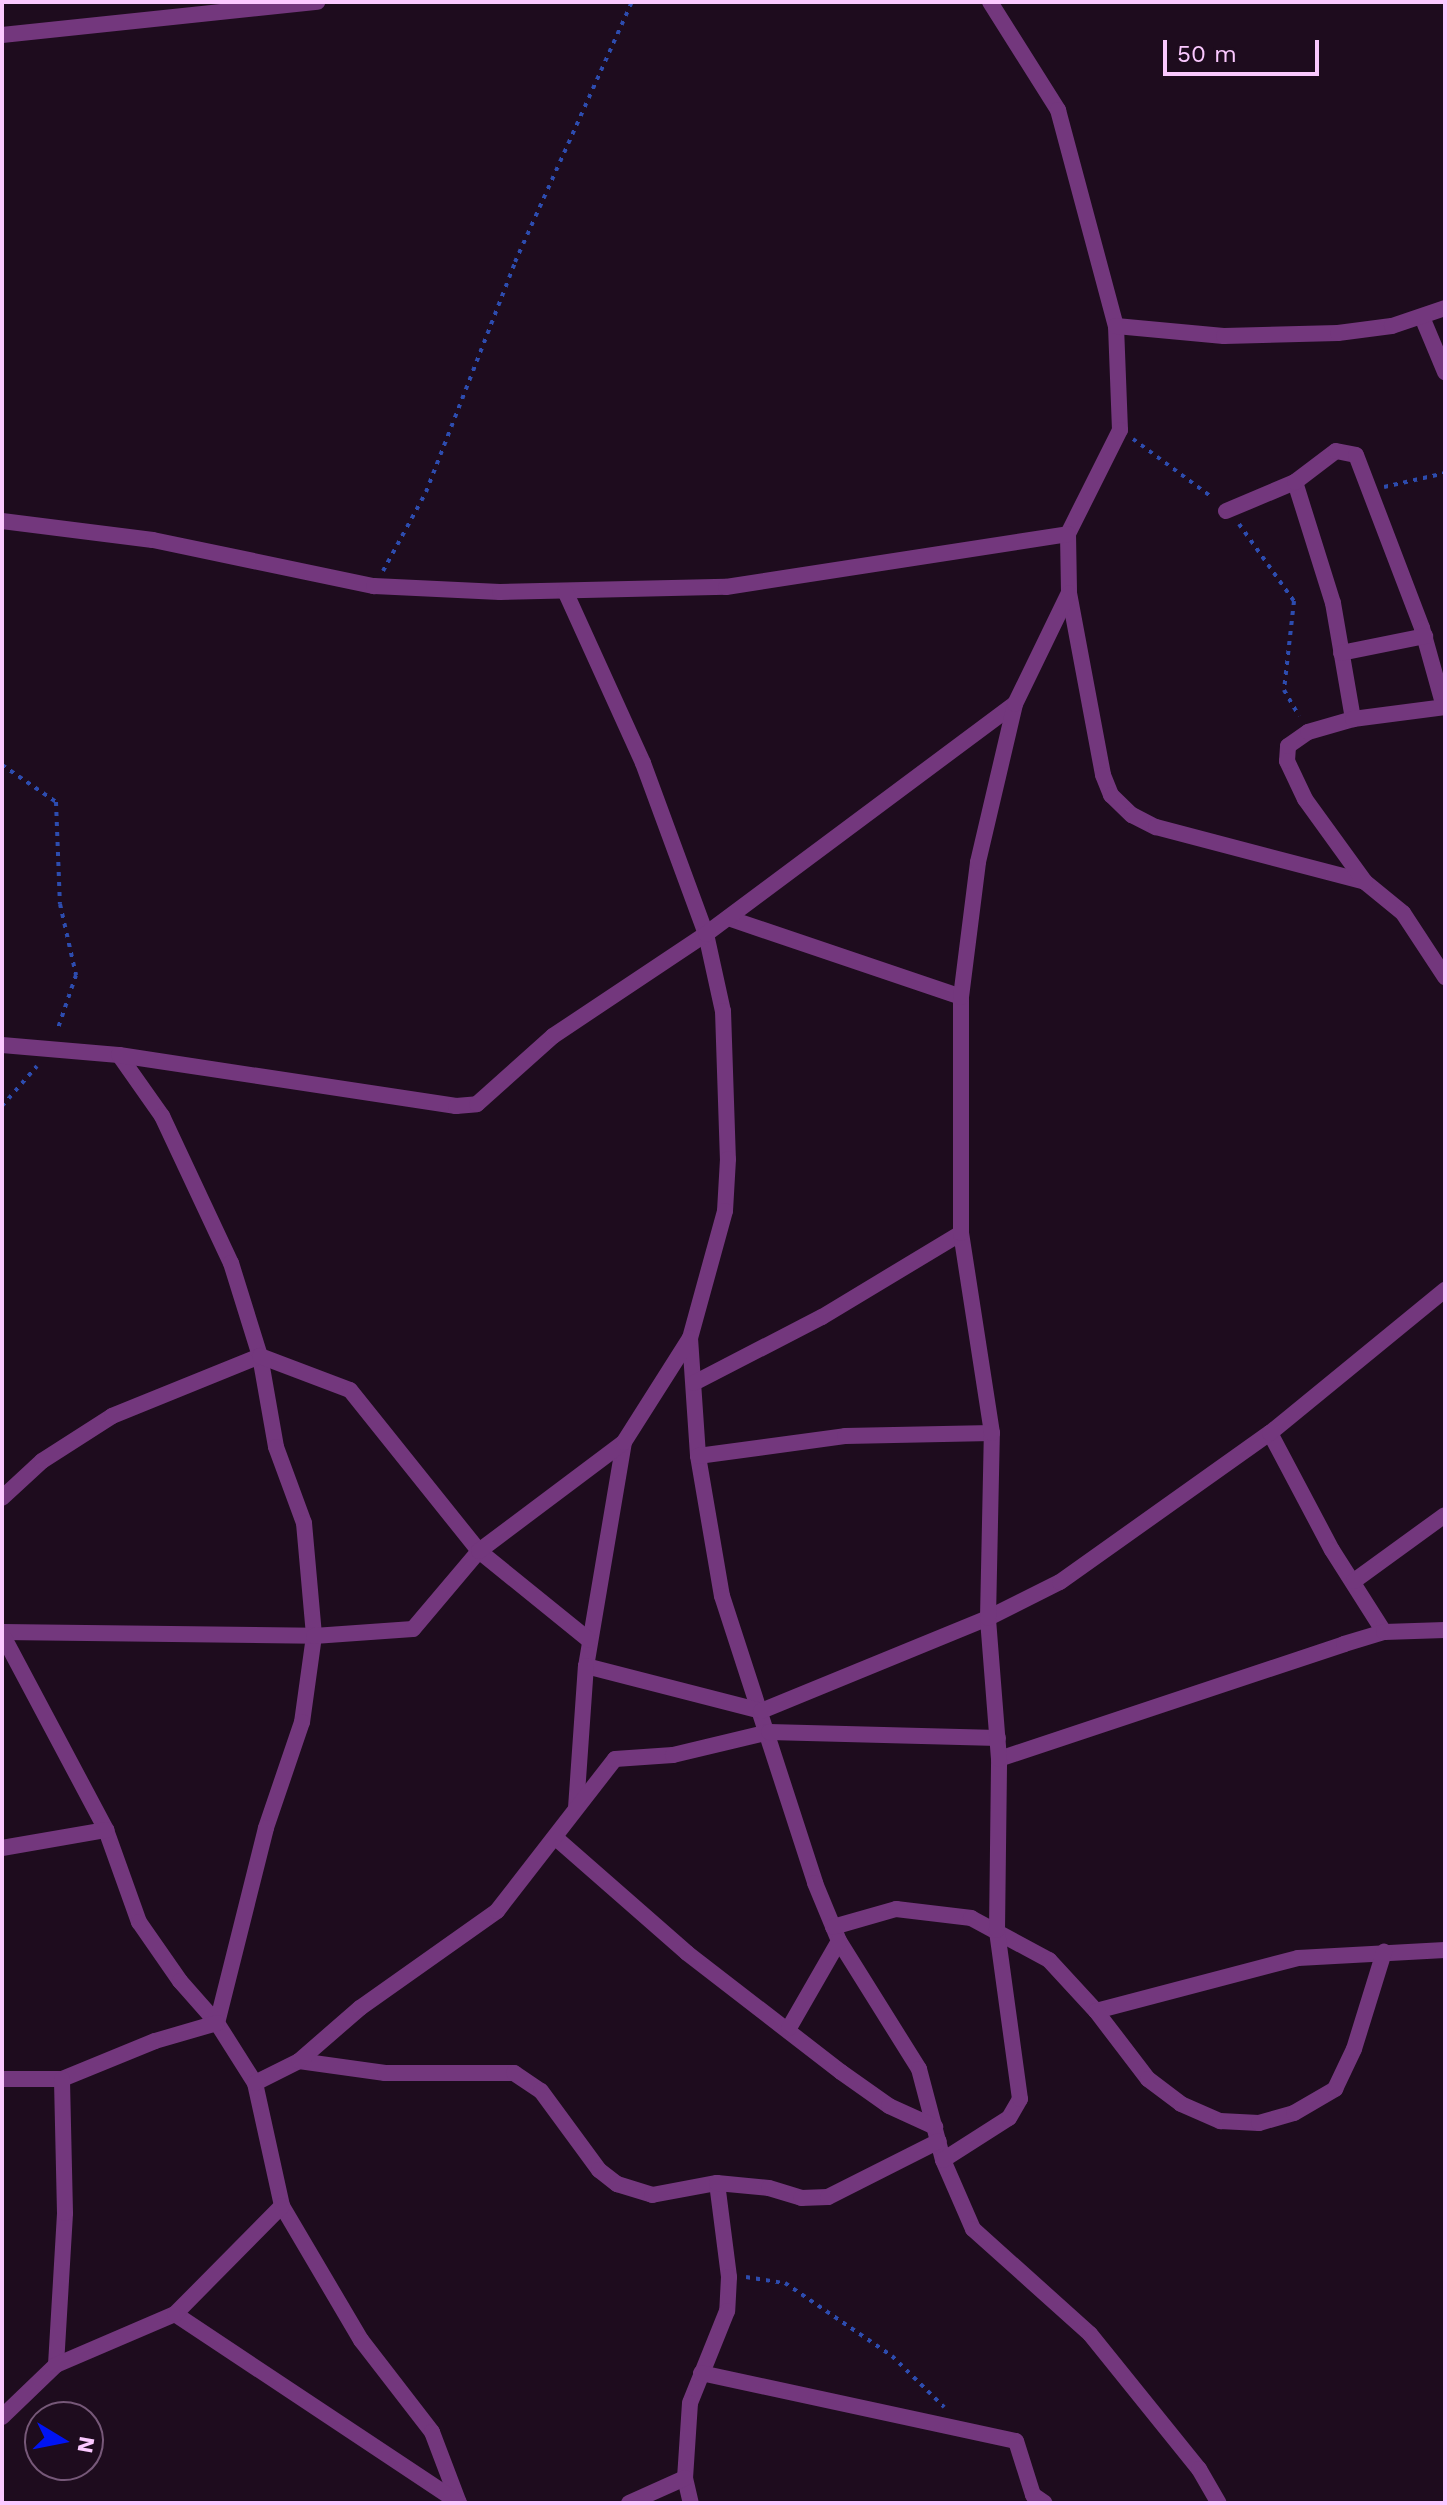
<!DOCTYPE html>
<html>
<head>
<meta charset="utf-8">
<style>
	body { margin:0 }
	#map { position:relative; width:1447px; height:2505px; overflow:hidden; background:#1e0c1e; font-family:"Work Sans",sans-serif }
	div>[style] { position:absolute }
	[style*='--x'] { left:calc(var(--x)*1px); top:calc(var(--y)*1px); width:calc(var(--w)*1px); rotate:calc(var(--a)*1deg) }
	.path>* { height:4px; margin-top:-2px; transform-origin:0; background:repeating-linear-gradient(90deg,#2d4caf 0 4px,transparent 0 10px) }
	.minor>* { height:16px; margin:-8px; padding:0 8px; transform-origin:8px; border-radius:8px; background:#73377d }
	span { translate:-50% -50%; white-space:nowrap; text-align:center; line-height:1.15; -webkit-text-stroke:8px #1e0c1e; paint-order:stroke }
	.frame { position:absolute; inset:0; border:4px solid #fbc9ff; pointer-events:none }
	.north { position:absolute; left:24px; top:2401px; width:80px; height:80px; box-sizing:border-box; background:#1e0c1e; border:2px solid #765878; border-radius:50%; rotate:100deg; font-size:22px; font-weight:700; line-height:32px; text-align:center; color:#fbc9ff }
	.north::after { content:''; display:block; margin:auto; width:28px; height:36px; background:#0014f4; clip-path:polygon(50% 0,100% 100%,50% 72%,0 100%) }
	.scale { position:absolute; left:1163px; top:40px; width:156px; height:36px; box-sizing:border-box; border:4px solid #fbc9ff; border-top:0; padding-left:10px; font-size:24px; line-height:28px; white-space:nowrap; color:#fbc9ff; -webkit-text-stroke:6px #1e0c1e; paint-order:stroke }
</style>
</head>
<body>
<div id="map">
	<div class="path">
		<i style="--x:1133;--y:439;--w:99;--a:36.4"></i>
		<i style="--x:1384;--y:487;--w:63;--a:-12.9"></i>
		<i style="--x:1239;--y:524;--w:95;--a:54.5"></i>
		<i style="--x:1294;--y:601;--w:90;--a:96.4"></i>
		<i style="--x:1284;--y:690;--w:30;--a:60"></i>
		<i style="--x:383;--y:571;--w:90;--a:-61.4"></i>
		<i style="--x:426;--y:492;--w:247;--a:-68.8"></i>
		<i style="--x:515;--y:262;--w:285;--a:-65.8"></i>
		<i style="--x:2;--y:765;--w:65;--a:34.4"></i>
		<i style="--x:56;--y:802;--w:102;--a:87.8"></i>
		<i style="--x:60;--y:904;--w:73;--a:77.3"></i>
		<i style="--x:76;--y:975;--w:59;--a:108.7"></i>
		<i style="--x:2;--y:1106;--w:53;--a:-48.8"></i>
		<i style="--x:746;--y:2277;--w:39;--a:9"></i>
		<i style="--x:785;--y:2283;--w:130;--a:34.3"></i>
		<i style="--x:892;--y:2356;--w:73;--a:44.4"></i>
	</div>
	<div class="minor">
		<i style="--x:990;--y:2;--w:128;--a:57.8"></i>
		<i style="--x:1058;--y:110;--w:224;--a:75"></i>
		<i style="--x:1116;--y:326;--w:104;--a:87.8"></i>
		<i style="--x:1120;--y:430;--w:116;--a:116.6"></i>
		<i style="--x:1068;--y:534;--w:59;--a:89"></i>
		<i style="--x:1069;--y:593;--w:185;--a:79.4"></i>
		<i style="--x:1103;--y:775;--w:22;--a:68"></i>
		<i style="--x:1111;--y:795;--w:29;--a:44"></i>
		<i style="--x:1132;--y:815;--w:27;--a:27"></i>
		<i style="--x:1156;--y:827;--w:216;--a:14.7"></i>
		<i style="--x:1365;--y:882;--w:49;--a:39.2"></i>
		<i style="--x:1403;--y:913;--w:77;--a:56.7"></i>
		<i style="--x:2;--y:35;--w:317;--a:-6"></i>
		<i style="--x:1422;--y:317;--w:60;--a:67.3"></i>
		<i style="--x:1116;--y:326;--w:108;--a:5.3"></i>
		<i style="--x:1224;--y:336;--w:114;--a:-1.5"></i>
		<i style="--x:1338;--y:333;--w:54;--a:-7.4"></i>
		<i style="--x:1392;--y:326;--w:56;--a:-18.8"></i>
		<i style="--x:1295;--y:482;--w:127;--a:72.6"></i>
		<i style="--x:1333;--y:603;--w:118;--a:80.2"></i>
		<i style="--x:1226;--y:511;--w:75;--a:-22.8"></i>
		<i style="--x:1295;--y:482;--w:51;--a:-37.1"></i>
		<i style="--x:1336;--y:451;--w:20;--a:11"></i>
		<i style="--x:1356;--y:455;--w:185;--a:69.1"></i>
		<i style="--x:1422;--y:628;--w:82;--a:74.4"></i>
		<i style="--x:2;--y:521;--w:152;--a:7.2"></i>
		<i style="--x:153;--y:540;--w:226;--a:11.8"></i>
		<i style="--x:374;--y:586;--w:126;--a:2.7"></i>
		<i style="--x:500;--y:592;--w:226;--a:-1.3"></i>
		<i style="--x:726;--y:587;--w:346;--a:-8.8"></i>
		<i style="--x:565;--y:591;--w:189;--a:65.6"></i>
		<i style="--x:643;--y:763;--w:182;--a:69.8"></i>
		<i style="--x:706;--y:934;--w:79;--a:77.6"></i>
		<i style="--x:723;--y:1011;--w:148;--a:88.1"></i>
		<i style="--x:728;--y:1159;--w:52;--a:93.3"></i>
		<i style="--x:725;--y:1211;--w:132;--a:105.4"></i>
		<i style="--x:690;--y:1338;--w:118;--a:86.1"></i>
		<i style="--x:698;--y:1456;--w:142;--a:80.3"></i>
		<i style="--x:722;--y:1596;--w:302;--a:72"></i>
		<i style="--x:815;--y:1883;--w:63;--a:67.5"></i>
		<i style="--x:839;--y:1941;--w:151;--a:58"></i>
		<i style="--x:919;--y:2069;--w:94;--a:75.2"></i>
		<i style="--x:943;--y:2160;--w:75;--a:66.5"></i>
		<i style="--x:973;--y:2229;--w:157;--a:41.9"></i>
		<i style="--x:1090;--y:2334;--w:174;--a:51.1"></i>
		<i style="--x:1199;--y:2469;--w:39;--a:60"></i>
		<i style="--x:1341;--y:653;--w:86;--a:-11.4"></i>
		<i style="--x:1365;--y:882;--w:102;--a:-125.9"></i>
		<i style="--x:1305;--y:799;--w:42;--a:-115.3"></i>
		<i style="--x:1287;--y:761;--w:15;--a:-86"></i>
		<i style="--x:1288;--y:746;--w:24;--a:-35"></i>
		<i style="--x:1308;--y:732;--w:47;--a:-16.1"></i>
		<i style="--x:1353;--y:719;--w:93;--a:-7.4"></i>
		<i style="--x:728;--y:918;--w:246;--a:18.7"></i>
		<i style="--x:2;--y:1045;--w:117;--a:4.9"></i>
		<i style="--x:119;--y:1055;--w:75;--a:54.8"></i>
		<i style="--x:162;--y:1116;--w:162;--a:64.9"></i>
		<i style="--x:231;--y:1263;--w:97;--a:72.7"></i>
		<i style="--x:260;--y:1356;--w:92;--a:80"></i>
		<i style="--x:276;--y:1447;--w:81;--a:69.8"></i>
		<i style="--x:304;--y:1523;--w:113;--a:84.9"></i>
		<i style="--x:314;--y:1636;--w:87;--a:97.9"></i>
		<i style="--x:302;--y:1722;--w:112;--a:108.8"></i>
		<i style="--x:266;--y:1828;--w:201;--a:104.1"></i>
		<i style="--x:217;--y:2023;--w:71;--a:57.7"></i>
		<i style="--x:255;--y:2083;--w:126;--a:77.6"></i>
		<i style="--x:282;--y:2206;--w:156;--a:59.5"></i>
		<i style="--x:361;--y:2340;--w:116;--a:52.3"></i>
		<i style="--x:432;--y:2432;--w:76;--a:69.2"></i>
		<i style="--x:119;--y:1055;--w:341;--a:8.6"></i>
		<i style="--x:456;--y:1106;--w:21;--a:-5"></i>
		<i style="--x:477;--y:1104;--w:102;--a:-41.8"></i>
		<i style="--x:553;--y:1036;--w:184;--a:-33.7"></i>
		<i style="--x:706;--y:934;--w:385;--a:-36.7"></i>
		<i style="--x:694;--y:1383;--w:144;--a:-27.3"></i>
		<i style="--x:822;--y:1317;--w:162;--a:-31.1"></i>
		<i style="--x:1270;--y:1433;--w:132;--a:62.1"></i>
		<i style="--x:1332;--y:1550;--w:97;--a:57.6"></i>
		<i style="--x:624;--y:1442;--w:227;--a:99.6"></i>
		<i style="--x:586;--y:1666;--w:181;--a:14.4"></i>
		<i style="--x:761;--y:1711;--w:245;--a:-22.3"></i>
		<i style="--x:988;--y:1618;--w:80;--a:-26.6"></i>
		<i style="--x:1060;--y:1582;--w:257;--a:-35.4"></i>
		<i style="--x:1270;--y:1433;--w:226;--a:-39.3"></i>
		<i style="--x:698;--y:1456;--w:148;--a:-7.7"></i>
		<i style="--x:845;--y:1436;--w:147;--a:-1.2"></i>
		<i style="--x:2;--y:1498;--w:54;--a:-42.8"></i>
		<i style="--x:42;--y:1461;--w:83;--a:-32.7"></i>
		<i style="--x:112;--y:1416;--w:160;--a:-22.1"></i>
		<i style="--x:260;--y:1356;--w:96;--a:20.7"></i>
		<i style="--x:350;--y:1390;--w:206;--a:51.3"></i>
		<i style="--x:479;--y:1551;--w:141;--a:39"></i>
		<i style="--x:1354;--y:1581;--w:112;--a:-36"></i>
		<i style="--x:2;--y:1632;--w:312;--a:0.7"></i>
		<i style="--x:314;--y:1636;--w:99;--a:-4"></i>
		<i style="--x:413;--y:1629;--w:102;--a:-49.8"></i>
		<i style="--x:479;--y:1551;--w:181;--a:-36.9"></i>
		<i style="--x:624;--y:1442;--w:123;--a:-57.6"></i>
		<i style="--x:2;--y:1634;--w:222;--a:62"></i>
		<i style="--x:106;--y:1830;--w:98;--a:70.3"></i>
		<i style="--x:139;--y:1922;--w:72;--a:55.2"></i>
		<i style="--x:180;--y:1981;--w:56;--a:48.6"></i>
		<i style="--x:217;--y:2023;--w:65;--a:163.8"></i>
		<i style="--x:155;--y:2041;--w:100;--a:157.8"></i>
		<i style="--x:62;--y:2079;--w:60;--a:180"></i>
		<i style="--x:999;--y:1759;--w:364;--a:-18.4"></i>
		<i style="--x:1344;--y:1644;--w:42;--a:-16.7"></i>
		<i style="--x:1384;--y:1632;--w:61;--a:-1.9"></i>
		<i style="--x:576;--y:1808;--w:142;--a:-86"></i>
		<i style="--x:557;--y:1839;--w:173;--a:41.2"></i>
		<i style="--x:687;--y:1953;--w:195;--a:37.7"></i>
		<i style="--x:841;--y:2072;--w:59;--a:35.3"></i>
		<i style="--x:889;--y:2106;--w:51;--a:24.5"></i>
		<i style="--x:2;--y:1848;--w:106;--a:-9.8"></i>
		<i style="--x:833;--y:1927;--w:66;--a:-15.9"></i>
		<i style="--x:896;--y:1909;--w:76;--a:6.8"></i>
		<i style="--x:971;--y:1918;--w:89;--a:28.3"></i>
		<i style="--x:1049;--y:1960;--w:69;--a:47.3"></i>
		<i style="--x:1096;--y:2011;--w:209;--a:-14.7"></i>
		<i style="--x:1298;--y:1958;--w:147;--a:-3.1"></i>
		<i style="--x:1096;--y:2011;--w:86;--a:52.6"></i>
		<i style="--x:1148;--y:2079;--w:41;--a:37.1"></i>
		<i style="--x:1181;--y:2104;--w:43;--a:23.6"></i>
		<i style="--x:1220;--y:2121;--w:39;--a:3"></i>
		<i style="--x:1259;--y:2123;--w:36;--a:-16"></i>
		<i style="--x:1294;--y:2113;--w:48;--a:-30.3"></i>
		<i style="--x:1335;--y:2089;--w:44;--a:-64.6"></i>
		<i style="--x:1354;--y:2049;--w:102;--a:-72.8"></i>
		<i style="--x:789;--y:2028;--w:100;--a:-60.1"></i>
		<i style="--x:299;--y:2061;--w:87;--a:7.9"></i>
		<i style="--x:385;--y:2073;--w:129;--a:0"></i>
		<i style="--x:514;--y:2073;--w:32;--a:34"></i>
		<i style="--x:541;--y:2091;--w:98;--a:53.7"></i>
		<i style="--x:599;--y:2170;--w:23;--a:38"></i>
		<i style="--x:617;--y:2184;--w:37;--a:17"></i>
		<i style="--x:652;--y:2195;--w:66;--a:-10.5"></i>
		<i style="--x:717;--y:2183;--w:95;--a:82.7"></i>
		<i style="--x:729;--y:2277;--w:34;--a:93"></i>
		<i style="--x:727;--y:2311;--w:99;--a:111.9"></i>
		<i style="--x:690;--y:2403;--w:75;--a:93.8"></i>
		<i style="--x:685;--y:2478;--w:26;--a:77"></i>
		<i style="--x:255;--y:2083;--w:49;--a:-26.6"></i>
		<i style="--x:299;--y:2061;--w:81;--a:-41"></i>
		<i style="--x:360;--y:2008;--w:168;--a:-35.3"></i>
		<i style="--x:497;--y:1911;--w:192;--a:-52.2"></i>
		<i style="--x:615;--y:1759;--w:58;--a:-3.9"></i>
		<i style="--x:673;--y:1755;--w:99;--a:-13.5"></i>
		<i style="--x:769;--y:1732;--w:229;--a:1.5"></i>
		<i style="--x:943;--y:2160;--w:78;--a:-32.5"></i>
		<i style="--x:1009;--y:2118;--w:22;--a:-60"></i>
		<i style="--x:1020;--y:2099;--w:171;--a:-97.8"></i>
		<i style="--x:997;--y:1930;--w:171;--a:-89.3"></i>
		<i style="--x:999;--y:1759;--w:141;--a:-94.5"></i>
		<i style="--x:988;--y:1618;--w:185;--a:-88.8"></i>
		<i style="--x:992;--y:1433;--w:202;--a:-98.8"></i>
		<i style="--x:961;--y:1233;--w:236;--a:-90"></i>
		<i style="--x:961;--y:997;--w:136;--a:-82.8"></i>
		<i style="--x:978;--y:862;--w:162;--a:-76.8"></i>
		<i style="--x:1015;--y:704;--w:123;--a:-64.1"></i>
		<i style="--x:717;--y:2183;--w:52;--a:5.5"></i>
		<i style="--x:769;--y:2188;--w:34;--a:17"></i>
		<i style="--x:801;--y:2198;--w:27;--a:-2"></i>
		<i style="--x:828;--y:2197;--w:124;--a:-26.8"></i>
		<i style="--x:175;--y:2314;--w:341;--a:33.6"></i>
		<i style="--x:56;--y:2365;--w:152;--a:-86.6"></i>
		<i style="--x:65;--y:2213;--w:134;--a:-91.3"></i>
		<i style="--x:701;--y:2373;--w:322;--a:12.2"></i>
		<i style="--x:1016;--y:2441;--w:57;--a:72.5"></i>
		<i style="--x:1033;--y:2495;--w:14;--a:34"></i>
		<i style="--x:2;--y:2417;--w:75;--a:-43.9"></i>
		<i style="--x:56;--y:2365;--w:129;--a:-23.2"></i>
		<i style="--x:175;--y:2314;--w:152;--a:-45.3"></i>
		<i style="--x:629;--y:2503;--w:61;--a:-24.1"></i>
	</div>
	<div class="frame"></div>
	<div class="north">N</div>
	<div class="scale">50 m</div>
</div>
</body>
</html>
